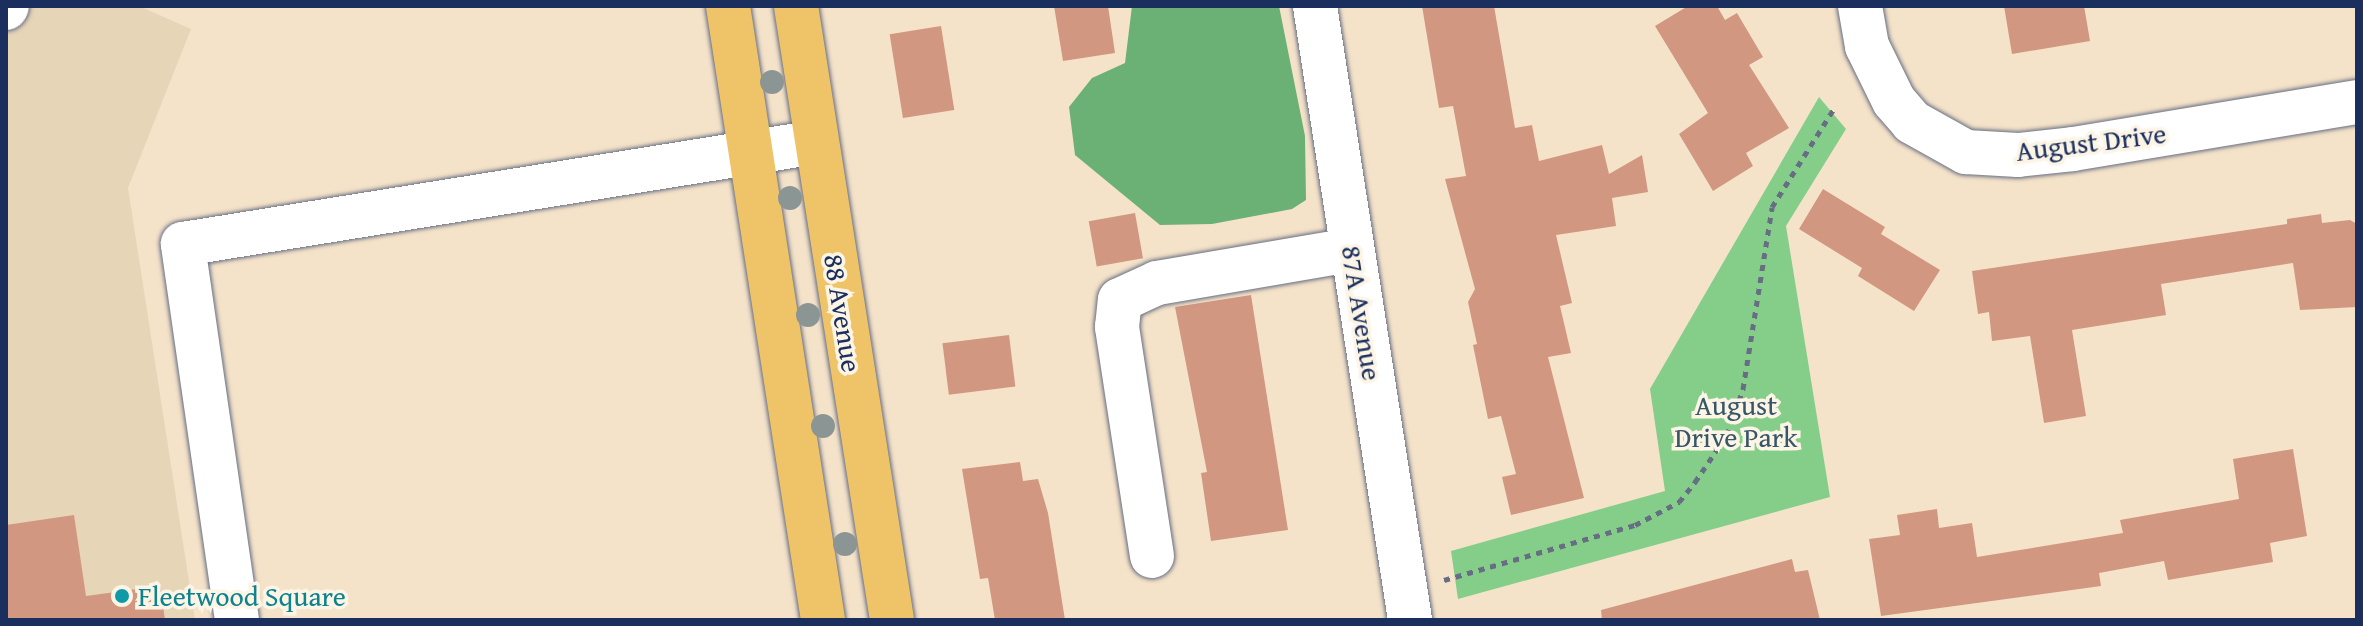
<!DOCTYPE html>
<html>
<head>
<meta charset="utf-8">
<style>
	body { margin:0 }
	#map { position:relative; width:2363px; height:626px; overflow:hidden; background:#f5e3c9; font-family:"Gentium Book Plus",serif }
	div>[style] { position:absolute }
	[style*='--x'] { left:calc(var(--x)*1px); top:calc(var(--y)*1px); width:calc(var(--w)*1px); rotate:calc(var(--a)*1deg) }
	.built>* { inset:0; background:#e7d5b8 }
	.green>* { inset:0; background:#84ce8a }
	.forest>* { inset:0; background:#6bb176 }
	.building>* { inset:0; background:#d29780; transform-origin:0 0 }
	.path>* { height:5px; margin-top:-2.5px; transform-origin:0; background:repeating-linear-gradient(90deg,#676e83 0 6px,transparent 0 12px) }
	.roads { filter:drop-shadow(0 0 2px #676e83) drop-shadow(0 0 2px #676e83) }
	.minor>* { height:44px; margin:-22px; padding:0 22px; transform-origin:22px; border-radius:22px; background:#fff }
	.major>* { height:44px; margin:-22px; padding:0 22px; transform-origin:22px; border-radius:22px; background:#efc469 }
	.trees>* { width:24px; height:24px; margin:-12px; border-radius:50%; background:#8b9694 }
	.dots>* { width:22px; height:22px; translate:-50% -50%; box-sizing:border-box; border:4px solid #fcf5e5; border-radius:50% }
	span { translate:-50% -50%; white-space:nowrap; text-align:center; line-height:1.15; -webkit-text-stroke:7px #fcf5e5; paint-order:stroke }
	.street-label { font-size:28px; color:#1b2f5e }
	.park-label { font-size:28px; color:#355769 }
	.culture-label { font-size:28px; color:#0d838f }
	.left { translate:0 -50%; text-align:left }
	.frame { position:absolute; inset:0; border:8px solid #1b2f5e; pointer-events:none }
</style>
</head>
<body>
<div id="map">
	<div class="built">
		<i style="clip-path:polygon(6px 6px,139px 6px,191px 29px,128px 188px,195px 620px,6px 620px)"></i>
	</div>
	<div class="green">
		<i style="clip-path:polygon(1819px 97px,1846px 129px,1786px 226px,1830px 497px,1458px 599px,1451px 551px,1665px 491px,1650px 389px)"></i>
	</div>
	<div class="forest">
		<i style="clip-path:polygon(1132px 6px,1279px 6px,1305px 136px,1306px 200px,1292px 209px,1212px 224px,1160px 225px,1075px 155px,1069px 107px,1092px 78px,1125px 63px)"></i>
	</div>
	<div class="building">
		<i style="clip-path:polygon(1054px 6px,1108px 6px,1115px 53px,1063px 61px)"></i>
		<i style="clip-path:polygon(1422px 6px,1494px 6px,1515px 128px,1532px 125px,1539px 161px,1602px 145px,1609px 174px,1642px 155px,1648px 192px,1612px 198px,1616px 226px,1556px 235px,1572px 303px,1560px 306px,1571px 353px,1548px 357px,1584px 498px,1511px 515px,1502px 477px,1516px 474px,1501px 416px,1488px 419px,1473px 345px,1477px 344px,1468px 302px,1475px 289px,1445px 179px,1466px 176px,1453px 106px,1439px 108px)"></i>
		<i style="clip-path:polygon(1688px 6px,1717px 6px,1725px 20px,1737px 13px,1763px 57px,1749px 65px,1789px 128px,1746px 153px,1753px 166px,1713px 191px,1679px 134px,1708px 113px,1655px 26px)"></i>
		<i style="clip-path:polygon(2004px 6px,2084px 6px,2090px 41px,2012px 54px)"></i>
		<i style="left:941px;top:26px;width:85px;height:52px;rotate:81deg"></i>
		<i style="clip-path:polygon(1823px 189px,1885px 227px,1881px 234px,1940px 270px,1914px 311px,1858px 276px,1862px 268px,1799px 229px)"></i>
		<i style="left:1135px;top:213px;width:46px;height:47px;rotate:80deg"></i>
		<i style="clip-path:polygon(2321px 214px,2322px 223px,2350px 220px,2357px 224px,2357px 307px,2300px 310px,2293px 263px,2161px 284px,2166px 315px,2072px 330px,2086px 416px,2044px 423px,2030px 336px,1992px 341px,1989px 312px,1978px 314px,1972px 271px,2287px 224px,2287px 219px)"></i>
		<i style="clip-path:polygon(1251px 295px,1288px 530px,1211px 541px,1201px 473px,1207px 472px,1175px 307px)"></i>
		<i style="left:1009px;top:335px;width:52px;height:67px;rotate:83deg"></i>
		<i style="clip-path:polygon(2293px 449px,2307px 536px,2270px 543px,2273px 562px,2168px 580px,2164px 561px,2099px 573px,2101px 586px,1881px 616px,1869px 539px,1900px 535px,1897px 515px,1937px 509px,1939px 528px,1972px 523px,1977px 557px,2123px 533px,2120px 520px,2239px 499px,2233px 459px)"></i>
		<i style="clip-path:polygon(1020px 462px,1023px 481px,1038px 479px,1048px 513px,1065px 620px,995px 620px,988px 578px,980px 579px,962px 469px)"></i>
		<i style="clip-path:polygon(74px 515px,86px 596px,160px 586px,165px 620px,6px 620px,6px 525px)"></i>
		<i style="clip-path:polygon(1792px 559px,1795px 572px,1808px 570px,1820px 620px,1602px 620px,1601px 610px)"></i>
	</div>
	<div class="path">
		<i style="--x:1444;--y:580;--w:199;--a:-16.1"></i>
		<i style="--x:1635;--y:525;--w:50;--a:-27.6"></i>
		<i style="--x:1679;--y:502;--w:26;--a:-51"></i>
		<i style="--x:1695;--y:482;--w:57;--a:-55.8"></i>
		<i style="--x:1727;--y:435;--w:49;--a:-70.8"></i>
		<i style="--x:1743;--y:389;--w:184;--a:-80.9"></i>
		<i style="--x:1772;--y:207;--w:118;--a:-57.8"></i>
	</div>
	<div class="roads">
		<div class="minor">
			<i style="--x:1315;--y:6;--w:621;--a:81.2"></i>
			<i style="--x:1860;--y:6;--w:41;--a:80.1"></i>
			<i style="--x:1867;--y:46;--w:61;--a:63.9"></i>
			<i style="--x:1894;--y:101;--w:28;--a:49"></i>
			<i style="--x:1912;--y:122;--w:62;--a:29.1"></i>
			<i style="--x:1966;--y:152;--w:52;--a:3.3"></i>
			<i style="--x:2018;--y:155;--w:55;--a:-6.2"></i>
			<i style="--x:2073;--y:149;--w:288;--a:-9.4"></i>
			<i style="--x:6;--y:8;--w:2;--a:-63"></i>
			<i style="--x:1152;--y:556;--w:232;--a:-98.7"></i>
			<i style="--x:1117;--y:327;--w:27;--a:-84"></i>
			<i style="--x:1120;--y:300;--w:41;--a:-24.7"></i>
			<i style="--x:1157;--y:283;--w:197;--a:-9.7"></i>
			<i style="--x:237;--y:620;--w:380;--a:-98.2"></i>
			<i style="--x:183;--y:244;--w:641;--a:-9.15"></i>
		</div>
		<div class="major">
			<i style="--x:728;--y:6;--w:621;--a:81.2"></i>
			<i style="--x:796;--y:6;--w:621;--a:81.11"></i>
		</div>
	</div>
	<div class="trees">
		<i style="left:772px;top:82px"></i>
		<i style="left:790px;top:198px"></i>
		<i style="left:808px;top:315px"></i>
		<i style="left:823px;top:426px"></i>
		<i style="left:845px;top:544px"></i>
	</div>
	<div class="dots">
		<i style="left:122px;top:596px;background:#0f9aa8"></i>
	</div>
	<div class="street-label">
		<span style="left:2091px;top:142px;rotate:-7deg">August Drive</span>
		<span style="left:843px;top:313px;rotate:81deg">88 Avenue</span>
		<span style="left:1362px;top:313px;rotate:81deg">87A Avenue</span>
	</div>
	<div class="park-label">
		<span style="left:1736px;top:421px">August<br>Drive Park</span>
	</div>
	<div class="culture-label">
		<span class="left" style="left:138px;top:596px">Fleetwood Square</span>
	</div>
	<div class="frame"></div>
</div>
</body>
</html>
